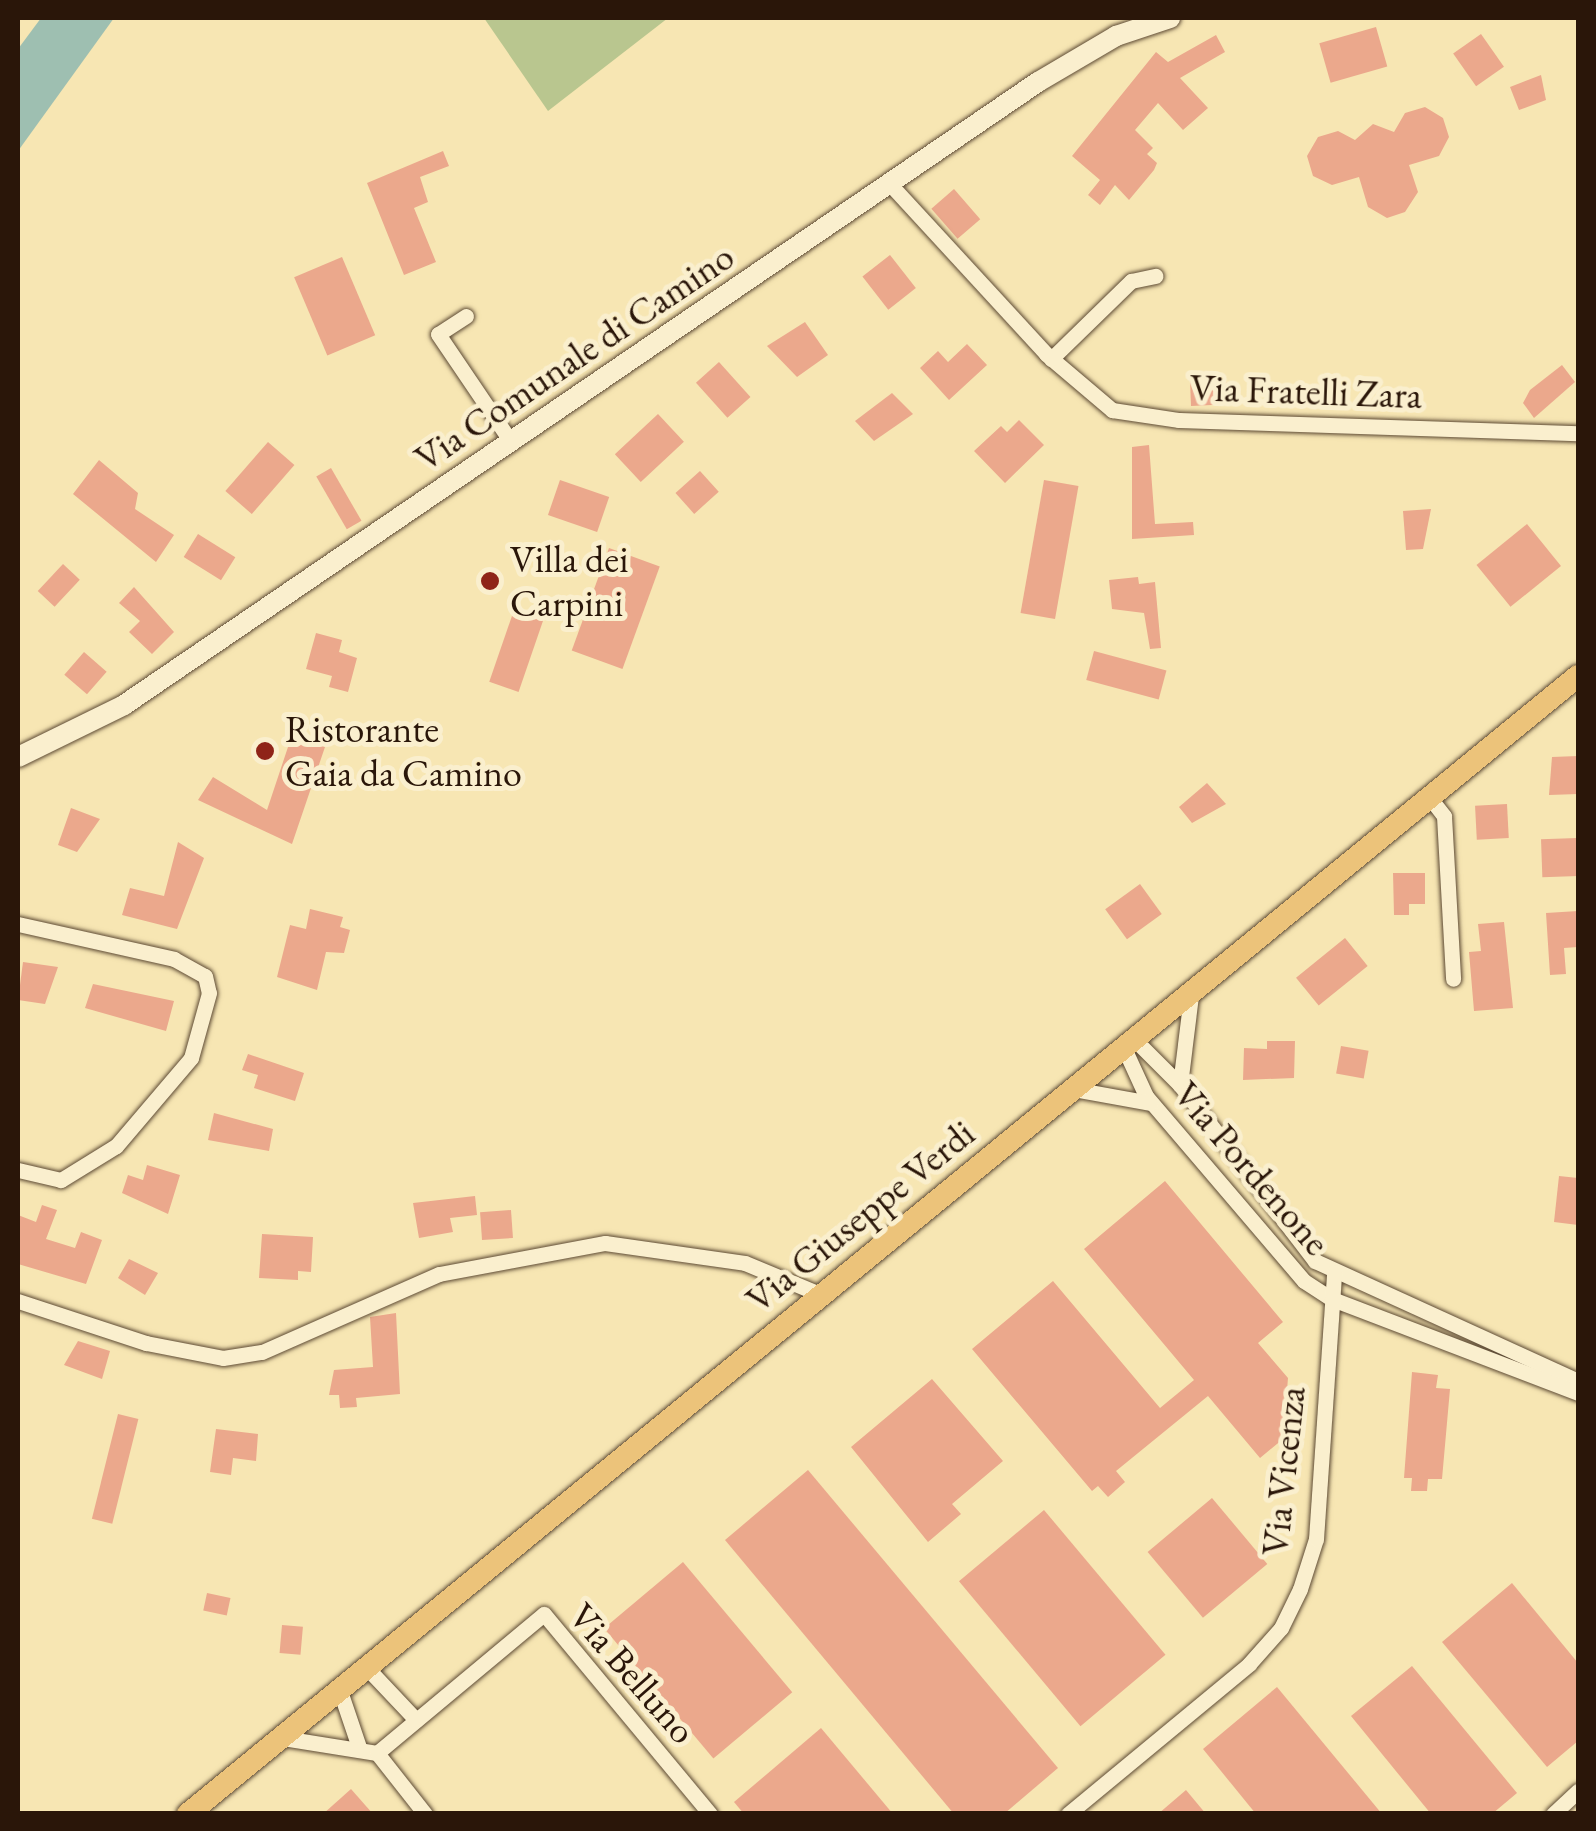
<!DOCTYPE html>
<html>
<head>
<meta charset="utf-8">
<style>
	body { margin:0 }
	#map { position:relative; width:1596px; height:1831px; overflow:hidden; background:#f7e6b3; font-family:"EB Garamond",serif }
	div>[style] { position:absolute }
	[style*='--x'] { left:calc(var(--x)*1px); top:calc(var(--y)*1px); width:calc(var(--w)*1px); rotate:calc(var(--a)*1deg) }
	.green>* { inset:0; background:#b9c68f }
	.water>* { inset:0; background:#9ebfb1 }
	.building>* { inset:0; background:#eba88c; transform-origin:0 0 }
	.roads { filter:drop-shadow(0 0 2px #5d4a34) drop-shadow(0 0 2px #5d4a34) }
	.street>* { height:15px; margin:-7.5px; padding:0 7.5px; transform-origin:7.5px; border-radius:7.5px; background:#faefce }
	.secondary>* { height:20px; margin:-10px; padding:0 10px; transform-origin:10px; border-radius:10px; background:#faefce }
	.primary>* { height:22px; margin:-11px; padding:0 11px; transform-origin:11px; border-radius:11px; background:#ecc37a }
	.dots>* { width:28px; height:28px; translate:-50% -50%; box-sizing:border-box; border:5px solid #faefce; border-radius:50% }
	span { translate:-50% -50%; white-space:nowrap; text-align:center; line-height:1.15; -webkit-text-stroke:10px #faefce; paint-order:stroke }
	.street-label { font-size:38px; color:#2a1609 }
	.poi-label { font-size:38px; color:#2a1609 }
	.left { translate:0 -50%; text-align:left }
	.frame { position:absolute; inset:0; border:20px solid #2a1609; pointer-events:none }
</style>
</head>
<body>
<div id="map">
	<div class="green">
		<i style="clip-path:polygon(484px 18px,668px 18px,548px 111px)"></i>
	</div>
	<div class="water">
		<i style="clip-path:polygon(41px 18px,114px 18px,18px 151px,18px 49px)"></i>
	</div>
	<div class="building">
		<i style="left:1376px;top:27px;width:41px;height:59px;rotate:74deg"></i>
		<i style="left:1481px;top:34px;width:40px;height:34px;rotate:55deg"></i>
		<i style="clip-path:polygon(1216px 35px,1225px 52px,1180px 78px,1208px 108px,1183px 130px,1158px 103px,1135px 130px,1153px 148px,1147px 154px,1157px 163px,1154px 170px,1129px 200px,1115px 185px,1100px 205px,1088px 195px,1100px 180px,1072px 156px,1156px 52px,1168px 62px)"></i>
		<i style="clip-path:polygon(1541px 75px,1546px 100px,1519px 110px,1510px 87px)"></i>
		<i style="clip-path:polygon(1425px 107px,1443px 118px,1449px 137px,1439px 156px,1409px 165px,1418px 192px,1405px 212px,1387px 218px,1368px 207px,1359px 177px,1332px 185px,1313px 176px,1307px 156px,1318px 137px,1338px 131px,1355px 140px,1373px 124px,1394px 132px,1405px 113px)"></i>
		<i style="clip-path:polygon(443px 151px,449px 166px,420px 177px,428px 202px,414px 208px,436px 262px,404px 275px,367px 183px)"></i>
		<i style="left:954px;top:189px;width:40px;height:30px;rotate:49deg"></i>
		<i style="left:890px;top:255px;width:42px;height:35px;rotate:52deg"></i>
		<i style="left:342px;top:257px;width:85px;height:52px;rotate:67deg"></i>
		<i style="clip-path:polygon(805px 322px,828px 355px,797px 377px,767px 346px)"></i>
		<i style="clip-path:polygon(967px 344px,987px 365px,949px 400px,920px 368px,938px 351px,948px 362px)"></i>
		<i style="left:719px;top:362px;width:47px;height:31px;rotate:48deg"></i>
		<i style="clip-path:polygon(1562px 365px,1575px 382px,1534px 418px,1523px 403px,1530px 390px)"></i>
		<i style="clip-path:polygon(1215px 379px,1231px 384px,1233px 404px,1191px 406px,1190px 380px)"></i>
		<i style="clip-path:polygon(892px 393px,913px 414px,874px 441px,855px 421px)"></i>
		<i style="left:658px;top:414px;width:38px;height:59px;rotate:47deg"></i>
		<i style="clip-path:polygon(1019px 420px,1044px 445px,1005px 483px,974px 451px,1001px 426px,1007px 432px)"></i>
		<i style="left:268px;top:442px;width:35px;height:65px;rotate:41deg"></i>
		<i style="clip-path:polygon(1149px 445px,1155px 524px,1193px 522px,1194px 535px,1132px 539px,1132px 447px)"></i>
		<i style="clip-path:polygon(99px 460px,138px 493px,135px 509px,174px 535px,156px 562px,73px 494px)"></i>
		<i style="left:331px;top:468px;width:61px;height:17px;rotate:60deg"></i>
		<i style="left:700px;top:471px;width:28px;height:33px;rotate:48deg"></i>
		<i style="left:560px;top:480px;width:52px;height:37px;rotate:19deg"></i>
		<i style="left:1044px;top:480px;width:35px;height:135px;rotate:10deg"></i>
		<i style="clip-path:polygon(1431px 509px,1423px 549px,1406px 550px,1403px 511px)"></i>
		<i style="left:1527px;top:524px;width:54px;height:65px;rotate:51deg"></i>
		<i style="left:198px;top:534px;width:44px;height:27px;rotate:32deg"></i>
		<i style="left:609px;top:548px;width:54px;height:109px;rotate:20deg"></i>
		<i style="left:63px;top:564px;width:23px;height:37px;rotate:43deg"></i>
		<i style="clip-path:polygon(1138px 577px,1139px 584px,1155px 582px,1161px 648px,1150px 649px,1144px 613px,1112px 609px,1109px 580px)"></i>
		<i style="clip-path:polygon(134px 587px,174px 632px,152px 654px,129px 632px,140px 621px,119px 603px)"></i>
		<i style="left:514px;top:610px;width:31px;height:76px;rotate:19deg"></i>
		<i style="clip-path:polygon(316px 633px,342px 640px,339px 652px,357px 658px,348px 692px,329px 687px,332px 676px,306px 669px)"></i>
		<i style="left:1094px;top:651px;width:75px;height:30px;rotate:15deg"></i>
		<i style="left:84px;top:652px;width:30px;height:30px;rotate:41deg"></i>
		<i style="clip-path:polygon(292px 735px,325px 747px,292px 844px,198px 800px,213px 777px,267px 810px)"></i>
		<i style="clip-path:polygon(1578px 756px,1578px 794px,1549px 795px,1552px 757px)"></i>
		<i style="clip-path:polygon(1207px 783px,1226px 804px,1192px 823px,1179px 807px)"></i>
		<i style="left:1507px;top:804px;width:34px;height:32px;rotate:87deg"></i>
		<i style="clip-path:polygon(71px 808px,100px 819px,77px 852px,58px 845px)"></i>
		<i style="left:1577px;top:838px;width:38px;height:36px;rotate:88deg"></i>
		<i style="clip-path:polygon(178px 842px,204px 858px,177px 929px,122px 915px,130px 888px,164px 896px)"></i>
		<i style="clip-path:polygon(1393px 873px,1425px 873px,1425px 904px,1409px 904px,1409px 915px,1394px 915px)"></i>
		<i style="left:1140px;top:884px;width:37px;height:43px;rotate:54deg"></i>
		<i style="clip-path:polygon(310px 909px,343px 917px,340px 927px,350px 930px,344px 953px,326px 952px,317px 990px,277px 977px,290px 925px,306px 929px)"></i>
		<i style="clip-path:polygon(1578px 911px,1578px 947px,1564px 948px,1566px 974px,1550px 975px,1546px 913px)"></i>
		<i style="clip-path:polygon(1504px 922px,1513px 1008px,1474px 1011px,1469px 952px,1481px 951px,1478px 924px)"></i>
		<i style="left:1345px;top:938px;width:36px;height:63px;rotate:51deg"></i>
		<i style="clip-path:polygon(23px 962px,58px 967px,45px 1004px,18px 1000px)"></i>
		<i style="clip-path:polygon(93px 984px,174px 1001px,166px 1031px,85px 1008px)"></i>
		<i style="clip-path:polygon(1267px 1041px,1295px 1041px,1294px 1078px,1243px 1080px,1244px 1048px,1267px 1049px)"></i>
		<i style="left:1341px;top:1046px;width:28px;height:28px;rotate:10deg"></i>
		<i style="clip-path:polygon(248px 1054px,304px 1073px,295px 1101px,254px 1088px,258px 1075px,242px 1070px)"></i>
		<i style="clip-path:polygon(214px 1113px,273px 1129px,269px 1151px,208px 1140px)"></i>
		<i style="clip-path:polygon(147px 1165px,180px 1175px,168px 1214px,122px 1193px,128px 1175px,143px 1180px)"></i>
		<i style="clip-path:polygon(1559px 1176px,1578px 1178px,1578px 1225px,1554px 1222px)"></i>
		<i style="clip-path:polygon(1165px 1181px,1283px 1322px,1258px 1343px,1288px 1378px,1283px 1439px,1260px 1458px,1208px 1396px,1116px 1471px,1125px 1482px,1108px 1497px,1098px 1486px,1092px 1491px,972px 1349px,1053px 1281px,1160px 1408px,1194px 1380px,1084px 1249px)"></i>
		<i style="clip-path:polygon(475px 1196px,477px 1215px,450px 1218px,453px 1232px,419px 1238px,413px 1203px)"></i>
		<i style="clip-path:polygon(42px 1205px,57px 1210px,46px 1239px,75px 1248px,81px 1232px,102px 1240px,86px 1284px,18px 1264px,18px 1215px,36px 1222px)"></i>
		<i style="left:511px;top:1210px;width:28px;height:31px;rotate:86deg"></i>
		<i style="clip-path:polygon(262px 1234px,313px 1237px,311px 1272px,298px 1271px,298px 1280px,259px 1278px)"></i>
		<i style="clip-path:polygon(129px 1259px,158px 1273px,145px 1295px,118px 1278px)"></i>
		<i style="clip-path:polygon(396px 1313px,400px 1394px,356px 1398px,357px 1407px,340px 1408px,339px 1395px,329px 1395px,334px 1370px,373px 1367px,370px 1317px)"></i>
		<i style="clip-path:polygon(78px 1341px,110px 1351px,102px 1379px,64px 1365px)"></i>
		<i style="clip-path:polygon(1412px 1372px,1438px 1375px,1436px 1388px,1450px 1389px,1442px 1479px,1428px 1479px,1427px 1491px,1411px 1491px,1412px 1478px,1404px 1478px)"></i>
		<i style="clip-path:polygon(932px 1379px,1003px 1461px,952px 1504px,961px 1514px,928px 1542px,851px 1447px)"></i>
		<i style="left:118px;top:1414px;width:21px;height:108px;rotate:14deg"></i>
		<i style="clip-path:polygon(216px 1429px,258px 1434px,256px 1461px,233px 1458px,231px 1475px,210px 1472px)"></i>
		<i style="clip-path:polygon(808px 1470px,1058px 1768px,1004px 1814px,954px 1814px,725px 1540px)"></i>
		<i style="left:1212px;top:1498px;width:86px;height:84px;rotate:50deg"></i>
		<i style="left:1044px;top:1510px;width:189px;height:111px;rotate:50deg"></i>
		<i style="left:683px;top:1562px;width:170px;height:103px;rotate:50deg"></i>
		<i style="clip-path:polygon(1512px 1583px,1578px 1663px,1578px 1741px,1547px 1767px,1442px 1642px)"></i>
		<i style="left:207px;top:1593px;width:24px;height:18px;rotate:12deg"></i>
		<i style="left:282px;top:1625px;width:21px;height:28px;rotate:5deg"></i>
		<i style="clip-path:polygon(1412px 1666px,1517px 1793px,1492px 1814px,1431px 1814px,1351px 1716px)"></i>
		<i style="clip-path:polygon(1277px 1687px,1382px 1814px,1256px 1814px,1203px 1749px)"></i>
		<i style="clip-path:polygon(821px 1728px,893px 1814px,744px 1814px,734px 1802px)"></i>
		<i style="clip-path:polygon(351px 1789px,373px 1814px,323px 1814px)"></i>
		<i style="clip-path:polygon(1186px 1790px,1206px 1814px,1158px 1814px)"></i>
	</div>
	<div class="roads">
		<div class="street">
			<i style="--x:889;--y:183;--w:232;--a:47.4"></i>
			<i style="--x:1046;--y:354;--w:87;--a:40.3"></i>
			<i style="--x:1112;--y:410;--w:68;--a:8.5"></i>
			<i style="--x:1179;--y:420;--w:399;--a:1.9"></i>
			<i style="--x:466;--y:316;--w:33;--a:147"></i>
			<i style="--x:438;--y:334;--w:130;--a:55.9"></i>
			<i style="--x:1051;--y:359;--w:112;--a:-44.3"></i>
			<i style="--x:1131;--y:281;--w:25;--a:-12"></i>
			<i style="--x:1430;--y:798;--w:23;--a:52"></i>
			<i style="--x:1444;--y:816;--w:163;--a:86.8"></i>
			<i style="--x:18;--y:924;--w:160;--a:12.6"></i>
			<i style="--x:174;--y:959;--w:35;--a:29"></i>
			<i style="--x:205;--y:976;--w:17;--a:77"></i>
			<i style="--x:209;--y:993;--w:67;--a:105.5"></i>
			<i style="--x:191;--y:1058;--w:116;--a:130.4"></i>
			<i style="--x:116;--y:1146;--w:65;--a:148.3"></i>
			<i style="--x:61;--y:1180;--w:44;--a:-166.9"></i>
			<i style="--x:1135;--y:1040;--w:64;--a:45"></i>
			<i style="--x:1180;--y:1085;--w:222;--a:52.5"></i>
			<i style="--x:1315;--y:1261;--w:289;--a:24.5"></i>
			<i style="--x:1124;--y:1048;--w:53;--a:65.4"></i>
			<i style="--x:1146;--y:1096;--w:243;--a:49.5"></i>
			<i style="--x:1304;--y:1281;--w:33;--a:33"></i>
			<i style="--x:1332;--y:1299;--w:263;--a:20.9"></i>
			<i style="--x:1180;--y:1085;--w:91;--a:-83"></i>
			<i style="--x:1073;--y:1089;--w:79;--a:10.2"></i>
			<i style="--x:18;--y:1301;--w:135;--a:18.2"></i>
			<i style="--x:146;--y:1343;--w:78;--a:11"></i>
			<i style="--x:223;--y:1358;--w:39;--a:-9"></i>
			<i style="--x:262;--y:1352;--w:193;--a:-23.8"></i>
			<i style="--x:439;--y:1274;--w:169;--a:-10.6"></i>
			<i style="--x:605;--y:1243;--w:141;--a:8.1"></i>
			<i style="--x:745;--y:1263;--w:78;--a:22.6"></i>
			<i style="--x:368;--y:1669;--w:70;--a:46.7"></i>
			<i style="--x:340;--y:1691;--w:62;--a:71.3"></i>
			<i style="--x:283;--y:1738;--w:95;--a:9.1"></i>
			<i style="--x:377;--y:1753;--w:217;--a:-39.8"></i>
			<i style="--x:544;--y:1614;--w:260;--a:50.3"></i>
			<i style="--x:377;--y:1753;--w:78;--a:51.8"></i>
			<i style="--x:1068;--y:1814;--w:235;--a:-39.6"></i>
			<i style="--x:1249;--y:1664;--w:48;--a:-48.4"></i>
			<i style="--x:1281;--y:1628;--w:43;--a:-64"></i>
			<i style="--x:1300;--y:1589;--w:52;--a:-72.3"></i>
			<i style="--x:1316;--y:1539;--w:267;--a:-86.1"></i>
			<i style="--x:1553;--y:1814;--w:34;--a:-43"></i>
		</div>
		<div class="secondary">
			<i style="--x:18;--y:757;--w:118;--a:-26.1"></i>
			<i style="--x:124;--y:705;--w:1106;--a:-34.28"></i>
			<i style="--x:1038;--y:82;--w:91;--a:-30.5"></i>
			<i style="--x:1116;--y:36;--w:57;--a:-18.4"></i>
		</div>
		<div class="primary">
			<i style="--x:188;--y:1814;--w:1796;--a:-39.31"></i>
		</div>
	</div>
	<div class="dots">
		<i style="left:490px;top:581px;background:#8f2418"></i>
		<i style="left:265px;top:751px;background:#8f2418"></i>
	</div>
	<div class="street-label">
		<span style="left:574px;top:357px;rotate:-34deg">Via Comunale di Camino</span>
		<span style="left:1306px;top:391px;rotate:2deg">Via Fratelli Zara</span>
		<span style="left:1252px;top:1168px;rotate:49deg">Via Pordenone</span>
		<span style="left:860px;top:1216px;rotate:-39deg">Via Giuseppe Verdi</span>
		<span style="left:1283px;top:1471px;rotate:-84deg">Via Vicenza</span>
		<span style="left:633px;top:1673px;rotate:49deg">Via Belluno</span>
	</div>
	<div class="poi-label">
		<span class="left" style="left:510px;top:581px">Villa dei<br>Carpini</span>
		<span class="left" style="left:285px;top:751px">Ristorante<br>Gaia da Camino</span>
	</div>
	<div class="frame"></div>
</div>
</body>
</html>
